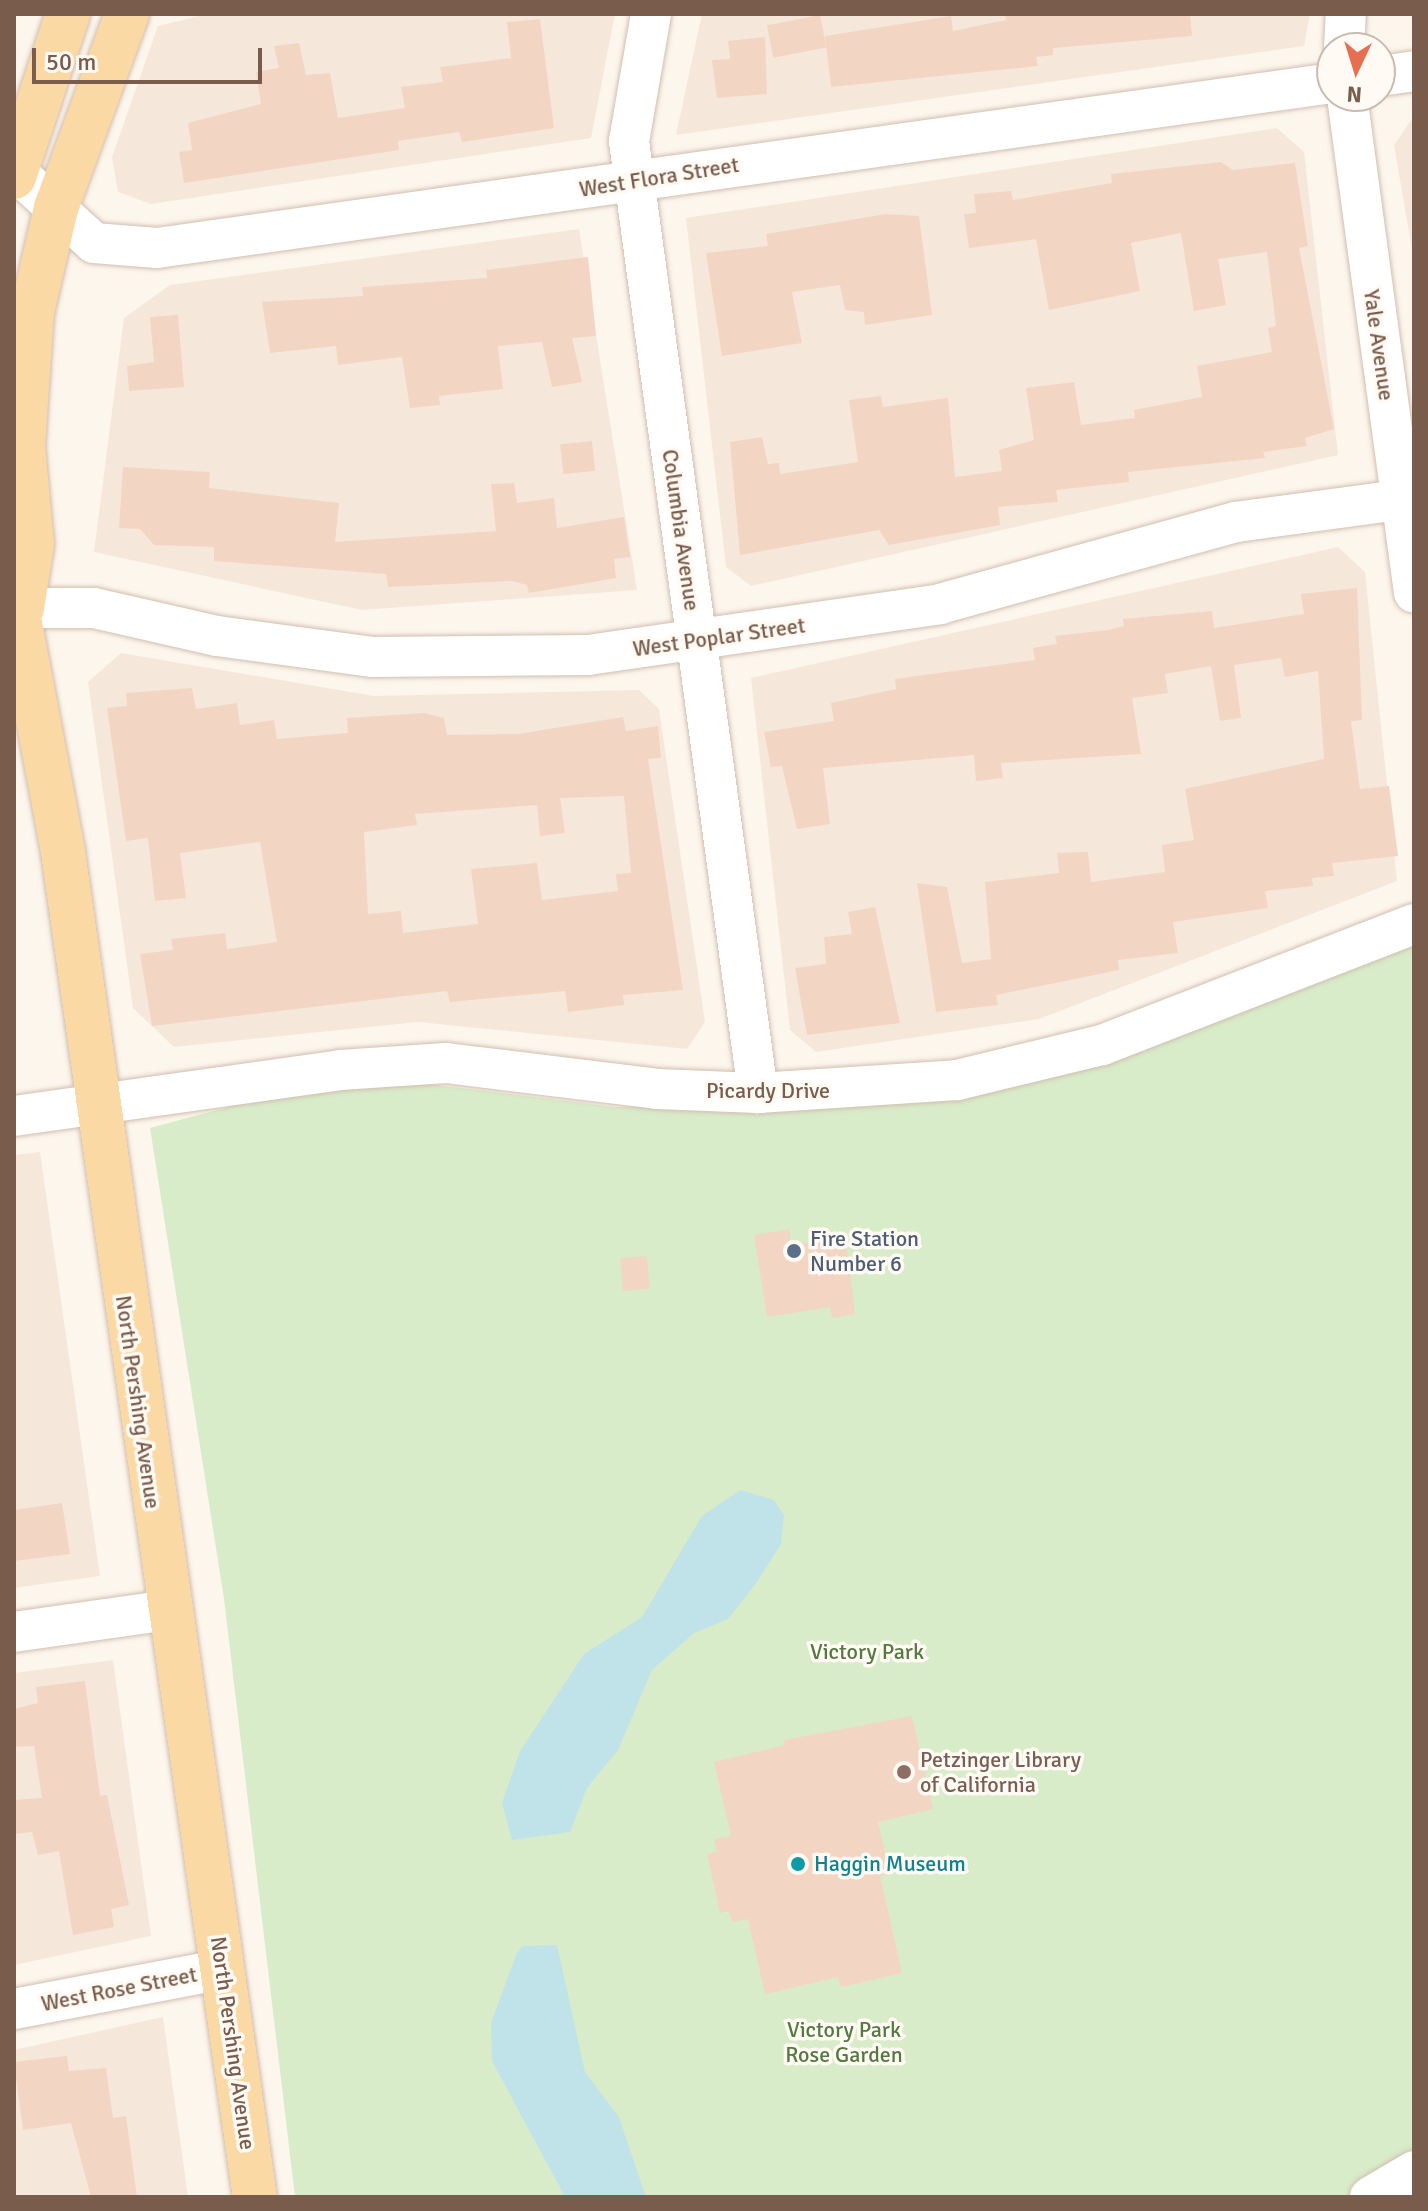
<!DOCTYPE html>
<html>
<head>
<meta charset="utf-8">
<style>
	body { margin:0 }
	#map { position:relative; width:1428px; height:2211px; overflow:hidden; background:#fdf6ec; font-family:Signika,sans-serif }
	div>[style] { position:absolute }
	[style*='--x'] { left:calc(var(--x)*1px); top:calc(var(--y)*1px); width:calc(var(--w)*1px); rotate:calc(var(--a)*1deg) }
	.residential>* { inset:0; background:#f5e8da }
	.green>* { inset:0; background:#d8ecc9 }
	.water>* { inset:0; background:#bfe3e8 }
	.building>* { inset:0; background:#f3d5c3; transform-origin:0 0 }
	.roads { filter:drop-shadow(0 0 2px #d1beb0) drop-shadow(0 0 2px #d1beb0) }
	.minor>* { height:40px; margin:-20px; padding:0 20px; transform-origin:20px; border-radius:20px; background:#fff }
	.major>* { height:44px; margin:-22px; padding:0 22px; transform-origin:22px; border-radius:22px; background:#fbd9a5 }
	.dots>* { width:22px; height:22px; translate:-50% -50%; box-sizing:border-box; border:4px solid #fffaf3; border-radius:50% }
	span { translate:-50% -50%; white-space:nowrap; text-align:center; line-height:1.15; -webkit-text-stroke:7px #fffaf3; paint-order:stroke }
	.street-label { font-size:22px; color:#7a5c4d }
	.service-label { font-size:22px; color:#4e5e75 }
	.left { translate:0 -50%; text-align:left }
	.park-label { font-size:22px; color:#537a41 }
	.education-label { font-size:22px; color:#785e54 }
	.culture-label { font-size:22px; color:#0d838f }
	.frame { position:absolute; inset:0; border:16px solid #7a5c4d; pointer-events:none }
	.north { position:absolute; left:1316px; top:32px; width:80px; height:80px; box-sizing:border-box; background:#fffaf3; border:2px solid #cabbb1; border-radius:50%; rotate:184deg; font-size:22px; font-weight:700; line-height:32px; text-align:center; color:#7a5c4d }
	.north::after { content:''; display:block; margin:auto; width:28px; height:36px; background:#e76f51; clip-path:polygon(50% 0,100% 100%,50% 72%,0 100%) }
	.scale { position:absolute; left:32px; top:48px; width:230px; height:36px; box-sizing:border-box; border:4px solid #7a5c4d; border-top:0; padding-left:10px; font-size:24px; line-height:28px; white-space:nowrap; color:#7a5c4d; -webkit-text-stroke:6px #fffaf3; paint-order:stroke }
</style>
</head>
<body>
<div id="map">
	<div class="residential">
		<i style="clip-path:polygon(207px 14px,615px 14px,591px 138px,151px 204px,118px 192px,112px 157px,158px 26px)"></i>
		<i style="clip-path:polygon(702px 14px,1310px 14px,1304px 46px,676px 135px)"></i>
		<i style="clip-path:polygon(1414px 116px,1414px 261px,1394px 145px)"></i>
		<i style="clip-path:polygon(1277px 128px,1304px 152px,1338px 455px,751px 586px,726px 567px,686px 218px)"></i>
		<i style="clip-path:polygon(579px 229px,637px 590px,362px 610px,94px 552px,124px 318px,170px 285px)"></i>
		<i style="clip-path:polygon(1338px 547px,1365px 572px,1397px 881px,1039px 1019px,816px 1052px,790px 1030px,751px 678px)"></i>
		<i style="clip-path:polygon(121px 653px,374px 696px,639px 690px,659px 709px,705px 1022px,687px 1049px,418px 1022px,174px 1047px,133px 1008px,88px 682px)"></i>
		<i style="clip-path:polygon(40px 1152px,100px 1576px,14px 1588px,14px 1155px)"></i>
		<i style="clip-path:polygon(113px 1660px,151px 1936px,14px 1965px,14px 1673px)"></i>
		<i style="clip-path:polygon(163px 2017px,188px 2197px,14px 2197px,14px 2050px)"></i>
	</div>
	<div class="green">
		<i style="clip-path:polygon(1414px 932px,1414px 2157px,1359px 2197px,295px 2197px,224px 1599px,150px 1128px,299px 1088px,405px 1081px,615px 1107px,827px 1108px)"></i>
	</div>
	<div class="water">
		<i style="clip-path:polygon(740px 1490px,774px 1500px,784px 1515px,781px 1544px,757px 1582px,728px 1619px,694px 1633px,652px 1670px,618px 1750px,587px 1788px,570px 1832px,512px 1840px,502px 1803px,520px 1751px,584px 1654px,642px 1617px,702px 1516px)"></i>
		<i style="clip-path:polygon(557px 1945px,585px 2072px,619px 2117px,646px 2197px,565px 2197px,492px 2061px,491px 2023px,516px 1955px,522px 1946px)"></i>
	</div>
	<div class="building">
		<i style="clip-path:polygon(1005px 14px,1190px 14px,1192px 36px,1053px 48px,1053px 55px,1036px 57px,1038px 66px,831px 87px,825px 36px,951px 16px,953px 31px,1006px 20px)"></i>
		<i style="left:820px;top:15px;width:33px;height:54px;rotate:79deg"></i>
		<i style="clip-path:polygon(540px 19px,554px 128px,462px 142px,459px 132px,398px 141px,399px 150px,184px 183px,179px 152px,192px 150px,188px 123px,261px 104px,256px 72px,279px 68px,274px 46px,299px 43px,306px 75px,330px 73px,338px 118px,405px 108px,401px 87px,443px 82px,440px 67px,511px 58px,507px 22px)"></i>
		<i style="clip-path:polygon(765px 37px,767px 94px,717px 98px,712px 60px,730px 59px,728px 41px)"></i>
		<i style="clip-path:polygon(1221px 162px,1233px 170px,1295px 163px,1308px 246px,1299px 248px,1334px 429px,1305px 438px,1307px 446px,1263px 452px,1265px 458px,1128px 472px,1129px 482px,1056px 490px,1058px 502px,998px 507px,1000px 525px,889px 545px,879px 530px,740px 555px,730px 442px,762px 437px,768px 464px,779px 463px,780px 474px,858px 462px,849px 400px,881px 396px,883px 407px,948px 398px,955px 477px,1002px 471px,999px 450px,1034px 440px,1026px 388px,1074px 382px,1081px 425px,1135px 418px,1134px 410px,1202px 397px,1197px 366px,1272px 352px,1268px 328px,1276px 326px,1267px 252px,1218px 259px,1226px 305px,1194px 311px,1181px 233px,1131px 243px,1140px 291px,1049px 310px,1036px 239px,969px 248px,964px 214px,976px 213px,974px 194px,1011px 191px,1013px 200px,1112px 183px,1111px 174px)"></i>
		<i style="clip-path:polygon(886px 214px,919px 216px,932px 315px,865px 325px,864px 312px,845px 310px,840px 285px,792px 292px,802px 343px,722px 356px,706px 253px,768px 246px,766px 234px)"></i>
		<i style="clip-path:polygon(588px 257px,596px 336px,572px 338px,582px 382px,552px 387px,542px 342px,498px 346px,503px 389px,439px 396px,440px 405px,410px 408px,402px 357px,338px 365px,336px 346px,270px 353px,262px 302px,363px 296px,362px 287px,487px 278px,486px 270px)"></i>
		<i style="clip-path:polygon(178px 315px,184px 387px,129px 391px,127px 366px,154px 362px,150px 317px)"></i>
		<i style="left:592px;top:441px;width:30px;height:32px;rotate:84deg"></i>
		<i style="clip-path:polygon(123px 467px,210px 472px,209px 488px,339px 503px,335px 542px,496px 531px,491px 484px,514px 483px,517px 503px,554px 498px,557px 528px,624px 517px,630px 557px,614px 559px,616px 578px,529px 593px,527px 585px,512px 581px,388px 587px,386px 574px,214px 561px,214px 547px,154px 545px,140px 529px,119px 528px)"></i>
		<i style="clip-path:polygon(1357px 588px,1362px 720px,1351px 721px,1360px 789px,1389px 786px,1398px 856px,1332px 863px,1334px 876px,1312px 878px,1313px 886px,1265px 891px,1268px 908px,1173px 922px,1178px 953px,1118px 960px,1119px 970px,996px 995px,998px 1005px,936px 1012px,917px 883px,947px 887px,962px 963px,991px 959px,985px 882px,1059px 873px,1057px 853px,1088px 852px,1091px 882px,1165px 872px,1162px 845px,1194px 840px,1185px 789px,1324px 759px,1318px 671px,1285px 677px,1281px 658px,1234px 665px,1241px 718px,1220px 721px,1211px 666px,1165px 674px,1168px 693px,1132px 698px,1141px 754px,1001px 763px,1003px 778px,976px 781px,974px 755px,823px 768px,830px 824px,797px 829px,782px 766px,771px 767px,764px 732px,834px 721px,831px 703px,896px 689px,895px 679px,1035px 660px,1033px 648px,1057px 644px,1055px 636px,1109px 630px,1124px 626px,1123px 619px,1212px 611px,1214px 628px,1304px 614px,1301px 594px)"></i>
		<i style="clip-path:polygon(evenodd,192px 688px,196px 709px,237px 703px,240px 725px,274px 720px,277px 739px,348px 733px,347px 718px,424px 713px,444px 718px,447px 735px,518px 734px,623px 717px,626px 731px,658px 726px,661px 758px,648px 759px,683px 990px,623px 995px,624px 1005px,568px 1012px,565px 991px,450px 1002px,447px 991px,152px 1026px,140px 954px,173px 950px,171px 939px,225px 933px,227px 949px,277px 942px,260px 842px,180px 853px,186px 898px,155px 901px,148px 838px,126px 841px,107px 708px,127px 706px,126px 693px,192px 688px,624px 796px,631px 873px,616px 874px,618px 891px,542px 900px,537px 863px,471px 869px,478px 924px,403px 933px,401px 911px,368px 914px,364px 832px,417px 825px,415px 814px,537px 805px,540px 836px,565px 833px,560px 798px,624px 796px)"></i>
		<i style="clip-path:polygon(875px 907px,900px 1023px,807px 1035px,795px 968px,826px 964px,824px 937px,852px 934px,848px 912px)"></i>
		<i style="clip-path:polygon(789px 1229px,791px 1244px,839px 1240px,847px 1250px,855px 1314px,832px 1318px,830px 1307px,767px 1317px,754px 1235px)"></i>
		<i style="left:647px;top:1256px;width:33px;height:27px;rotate:85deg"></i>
		<i style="clip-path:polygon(62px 1503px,70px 1554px,14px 1561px,14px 1510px)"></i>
		<i style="clip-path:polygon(85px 1681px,100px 1796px,107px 1795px,129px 1905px,111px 1909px,114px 1927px,73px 1935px,59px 1851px,38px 1855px,32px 1832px,14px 1834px,14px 1800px,42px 1798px,34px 1746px,14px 1747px,14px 1709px,38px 1703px,36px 1687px)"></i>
		<i style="clip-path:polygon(912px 1716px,933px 1809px,878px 1822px,890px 1874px,880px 1876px,902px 1973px,841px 1987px,838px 1977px,765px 1994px,748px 1919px,732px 1922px,729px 1911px,720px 1913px,707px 1854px,717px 1852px,714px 1839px,731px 1836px,714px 1762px,785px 1745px,784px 1740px)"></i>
		<i style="clip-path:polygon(67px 2056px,69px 2071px,106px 2068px,113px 2118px,126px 2116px,137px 2197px,91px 2197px,71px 2123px,23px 2130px,14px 2062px)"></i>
	</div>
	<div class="roads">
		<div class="minor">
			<i style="--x:651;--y:14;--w:129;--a:99.8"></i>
			<i style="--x:629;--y:141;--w:961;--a:82.28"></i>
			<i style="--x:1344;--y:48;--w:34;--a:-87"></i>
			<i style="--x:1380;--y:76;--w:34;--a:-8"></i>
			<i style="--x:1347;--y:96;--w:501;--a:82.32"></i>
			<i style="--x:14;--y:170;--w:108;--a:42.4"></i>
			<i style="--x:94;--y:243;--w:63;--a:4.5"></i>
			<i style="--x:157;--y:248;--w:1187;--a:-7.99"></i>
			<i style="--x:14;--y:608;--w:80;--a:0"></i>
			<i style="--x:94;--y:608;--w:126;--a:12.8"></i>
			<i style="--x:217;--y:636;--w:156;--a:7.7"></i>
			<i style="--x:372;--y:657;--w:216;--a:-0.5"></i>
			<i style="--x:588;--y:655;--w:356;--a:-8.2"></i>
			<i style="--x:940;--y:604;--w:307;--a:-15.5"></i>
			<i style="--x:1236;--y:522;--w:180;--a:-7.7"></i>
			<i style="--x:14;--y:1116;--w:329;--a:-8"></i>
			<i style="--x:340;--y:1070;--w:106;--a:-3.8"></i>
			<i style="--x:446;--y:1063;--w:213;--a:7"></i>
			<i style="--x:657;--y:1089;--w:101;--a:2.3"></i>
			<i style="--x:758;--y:1093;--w:199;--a:-3.7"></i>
			<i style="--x:957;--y:1080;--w:149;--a:-13.6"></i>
			<i style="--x:1102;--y:1045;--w:335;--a:-21.2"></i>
			<i style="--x:14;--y:1632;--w:156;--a:-8.1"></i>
			<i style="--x:14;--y:2009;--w:213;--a:-10.8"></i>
			<i style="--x:1370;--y:2197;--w:51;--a:-30.6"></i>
		</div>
		<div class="major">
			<i style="--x:14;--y:177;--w:172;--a:-71.7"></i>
			<i style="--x:14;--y:592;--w:265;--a:79.3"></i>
			<i style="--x:63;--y:852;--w:1359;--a:81.88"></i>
			<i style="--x:22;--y:608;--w:65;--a:-81.1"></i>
			<i style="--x:32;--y:544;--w:97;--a:-95.3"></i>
			<i style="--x:23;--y:447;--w:135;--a:-86.2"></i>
			<i style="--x:32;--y:312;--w:107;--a:-77"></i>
			<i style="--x:56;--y:208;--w:207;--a:-69.9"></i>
		</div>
	</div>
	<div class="dots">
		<i style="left:794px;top:1251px;background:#5c6f8a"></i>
		<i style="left:904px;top:1772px;background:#8d6e63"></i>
		<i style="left:798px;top:1864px;background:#0f9aa8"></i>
	</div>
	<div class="street-label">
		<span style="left:659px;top:177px;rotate:-9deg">West Flora Street</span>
		<span style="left:1379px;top:345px;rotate:82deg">Yale Avenue</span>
		<span style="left:681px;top:530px;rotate:82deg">Columbia Avenue</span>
		<span style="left:719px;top:637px;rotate:-8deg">West Poplar Street</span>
		<span style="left:768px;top:1091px">Picardy Drive</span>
		<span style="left:138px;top:1402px;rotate:82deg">North Pershing Avenue</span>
		<span style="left:119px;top:1989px;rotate:-11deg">West Rose Street</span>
		<span style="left:233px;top:2043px;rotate:82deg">North Pershing Avenue</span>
	</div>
	<div class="service-label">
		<span class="left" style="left:810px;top:1251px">Fire Station<br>Number 6</span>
	</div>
	<div class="park-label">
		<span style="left:867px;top:1652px">Victory Park</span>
		<span style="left:844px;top:2042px">Victory Park<br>Rose Garden</span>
	</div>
	<div class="education-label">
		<span class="left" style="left:920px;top:1772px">Petzinger Library<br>of California</span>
	</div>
	<div class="culture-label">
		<span class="left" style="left:814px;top:1864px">Haggin Museum</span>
	</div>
	<div class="frame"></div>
	<div class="north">N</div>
	<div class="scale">50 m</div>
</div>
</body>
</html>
